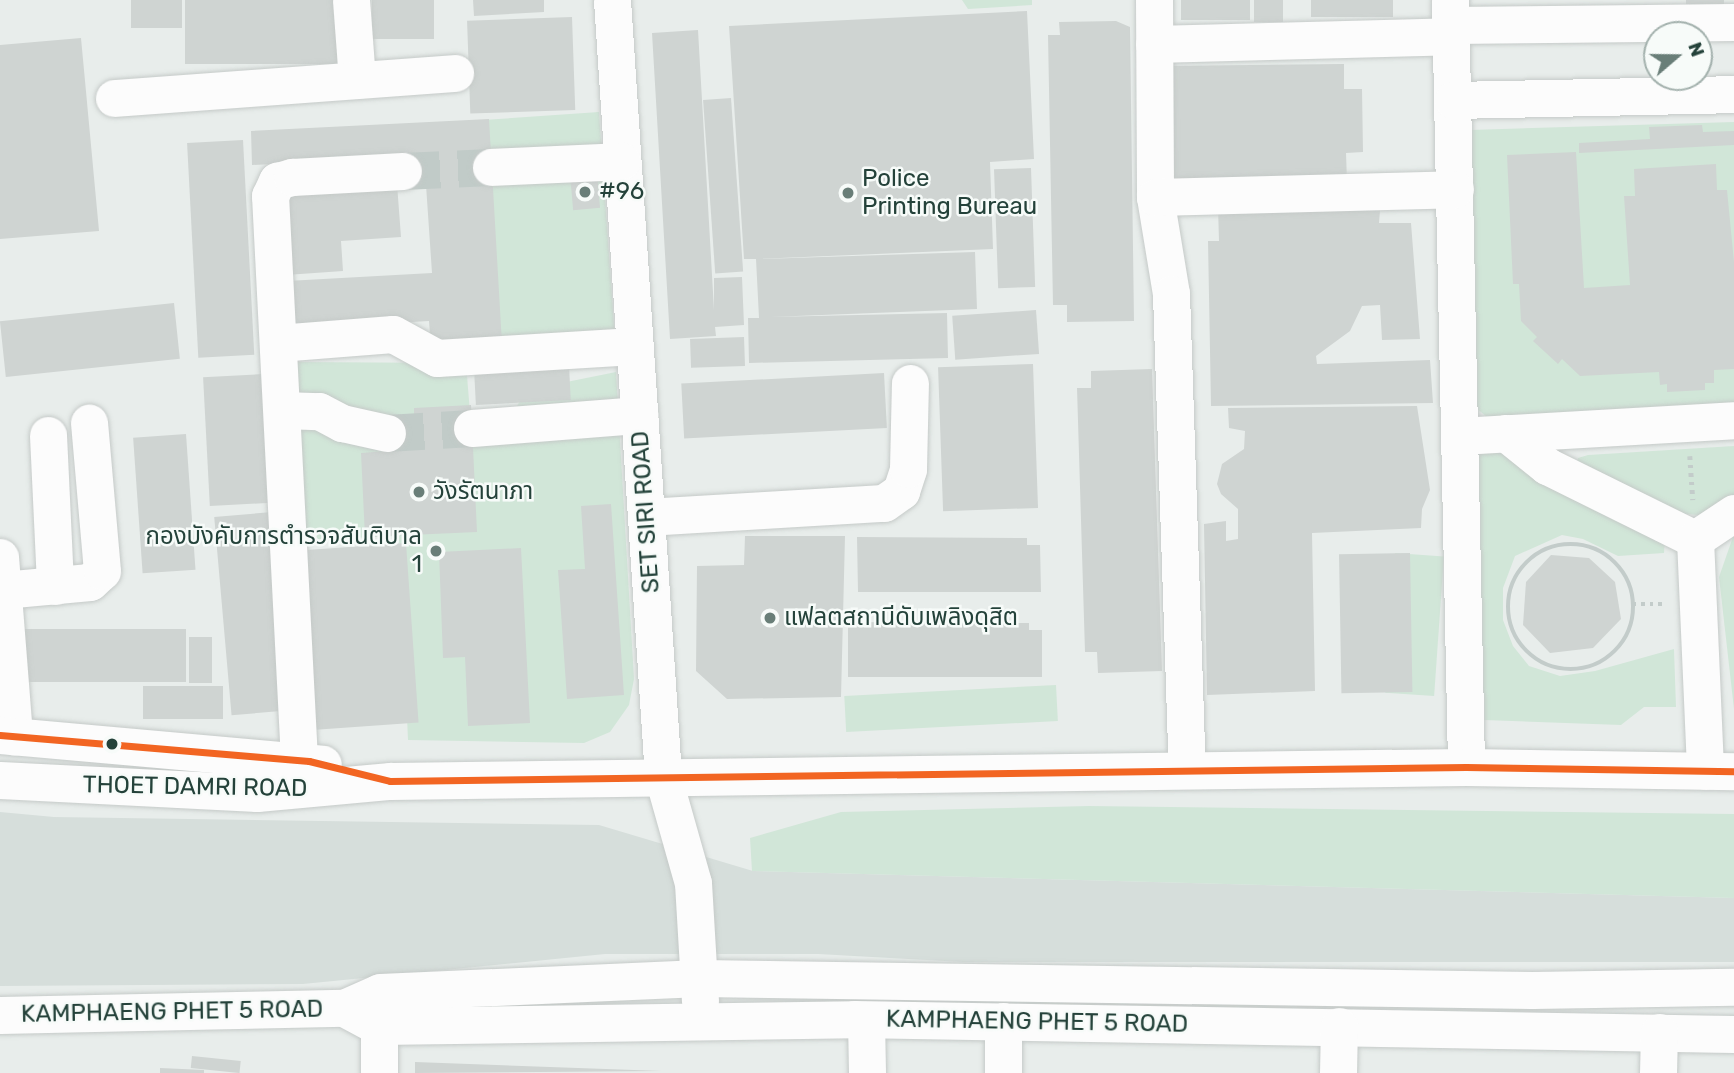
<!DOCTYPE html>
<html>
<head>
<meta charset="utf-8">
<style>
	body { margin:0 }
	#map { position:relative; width:1734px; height:1073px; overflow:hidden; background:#e8edeb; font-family:Rubik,"Noto Sans Thai",sans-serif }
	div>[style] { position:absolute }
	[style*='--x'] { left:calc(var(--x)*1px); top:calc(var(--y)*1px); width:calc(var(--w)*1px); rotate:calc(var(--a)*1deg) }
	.built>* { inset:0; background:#d6dedb }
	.green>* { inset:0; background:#d1e6d8; transform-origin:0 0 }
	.building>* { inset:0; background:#cfd4d2; transform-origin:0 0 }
	.minor-tunnel>* { height:37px; margin-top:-18.5px; transform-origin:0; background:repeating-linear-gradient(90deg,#c1cbc8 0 37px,transparent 0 55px) }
	.path>* { height:4.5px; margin-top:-2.25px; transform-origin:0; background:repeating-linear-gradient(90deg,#c3ccca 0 3.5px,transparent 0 8.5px) }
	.path>.ring { margin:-2.25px; padding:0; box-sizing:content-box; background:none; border:4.5px solid #c3ccca; border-radius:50% }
	.roads { filter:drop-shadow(0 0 2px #c5cac8) drop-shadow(0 0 2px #c5cac8) }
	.minor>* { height:37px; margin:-18.5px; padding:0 18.5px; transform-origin:18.5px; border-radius:18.5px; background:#fcfcfc }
	.bus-1>* { height:7px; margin:-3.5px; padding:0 3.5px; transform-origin:3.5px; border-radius:3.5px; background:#f26522 }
	.dots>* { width:19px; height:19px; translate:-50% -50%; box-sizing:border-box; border:4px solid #f7fbf9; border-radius:50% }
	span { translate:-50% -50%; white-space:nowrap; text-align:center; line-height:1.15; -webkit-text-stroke:5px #f7fbf9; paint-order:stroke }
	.poi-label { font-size:24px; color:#24423a }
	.left { translate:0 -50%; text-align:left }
	.right { translate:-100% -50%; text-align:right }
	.street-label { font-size:24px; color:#24423a }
	.north { position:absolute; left:1643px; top:21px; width:70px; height:70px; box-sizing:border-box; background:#f7fbf9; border:2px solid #a3b1ad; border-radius:50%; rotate:70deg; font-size:19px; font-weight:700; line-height:28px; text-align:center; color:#24423a }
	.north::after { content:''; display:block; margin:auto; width:24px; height:32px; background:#697e78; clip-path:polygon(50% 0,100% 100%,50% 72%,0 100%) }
</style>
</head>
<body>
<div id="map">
	<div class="built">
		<i style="clip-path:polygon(0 812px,54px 817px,599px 825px,753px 871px,1734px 898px,1734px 962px,963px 962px,818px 954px,605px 954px,303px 984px,0 986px)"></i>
	</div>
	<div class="green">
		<i style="clip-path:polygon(962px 0,1032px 0,1032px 5px,968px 9px)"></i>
		<i style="left:599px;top:112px;width:225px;height:120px;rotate:86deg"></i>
		<i style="clip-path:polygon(1734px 122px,1734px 405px,1487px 417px,1476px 408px,1470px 130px)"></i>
		<i style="clip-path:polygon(288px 362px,466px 363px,472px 438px,498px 436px,527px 390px,616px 372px,634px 679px,629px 705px,610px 732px,584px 743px,408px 740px,399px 536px,299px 540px)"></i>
		<i style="clip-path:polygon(1484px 444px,1665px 538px,1664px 553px,1618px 556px,1583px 539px,1562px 535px,1515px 556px,1503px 588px,1503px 620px,1513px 646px,1529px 666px,1560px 676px,1595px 671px,1674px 649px,1676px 707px,1644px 707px,1621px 725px,1484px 720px,1476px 457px)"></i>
		<i style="clip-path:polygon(1734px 446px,1734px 506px,1711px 516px,1674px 513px,1576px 467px,1578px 458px,1588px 455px)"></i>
		<i style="clip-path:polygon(1734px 534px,1734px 709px,1719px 577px)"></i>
		<i style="left:1395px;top:553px;width:49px;height:140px;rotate:4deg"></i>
		<i style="left:1056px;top:685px;width:36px;height:212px;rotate:87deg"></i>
		<i style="clip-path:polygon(1089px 806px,1734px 814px,1734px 898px,752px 871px,750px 838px,841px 812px)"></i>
	</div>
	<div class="building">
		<i style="left:131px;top:0;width:51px;height:28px"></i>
		<i style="left:185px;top:0;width:152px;height:64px"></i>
		<i style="left:372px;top:0;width:62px;height:39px"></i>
		<i style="clip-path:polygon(473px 0,544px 0,544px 12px,474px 16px)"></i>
		<i style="left:1181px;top:0;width:69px;height:20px"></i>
		<i style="left:1254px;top:0;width:29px;height:22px"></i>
		<i style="left:1311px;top:0;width:82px;height:17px"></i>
		<i style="left:1686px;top:0;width:38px;height:14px"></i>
		<i style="clip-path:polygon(1027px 11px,1034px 159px,990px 162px,993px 249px,759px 259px,975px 252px,977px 309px,770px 317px,947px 313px,948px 358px,749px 363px,748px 318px,759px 318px,756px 259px,744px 259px,729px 26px)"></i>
		<i style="left:572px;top:17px;width:93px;height:105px;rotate:88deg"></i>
		<i style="clip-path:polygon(1116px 21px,1130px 27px,1134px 321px,1067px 322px,1067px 305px,1053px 305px,1048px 35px,1060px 35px,1059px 22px)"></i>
		<i style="clip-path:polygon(698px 30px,714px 310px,714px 278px,742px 277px,744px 325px,715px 327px,716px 336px,670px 339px,652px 33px)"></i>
		<i style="clip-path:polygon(81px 38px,99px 231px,0 239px,0 45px)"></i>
		<i style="clip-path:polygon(1344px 64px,1344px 89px,1362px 89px,1363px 152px,1346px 153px,1347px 181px,1166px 183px,1165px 66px)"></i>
		<i style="left:731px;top:98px;width:174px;height:28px;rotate:86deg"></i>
		<i style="clip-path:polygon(489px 119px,502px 344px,431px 348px,429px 321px,291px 329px,287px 281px,432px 273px,426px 185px,404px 186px,403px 157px,252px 165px,251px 131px)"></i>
		<i style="clip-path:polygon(1702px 125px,1703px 132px,1734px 131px,1734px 145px,1579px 153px,1579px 143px,1650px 139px,1649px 127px)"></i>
		<i style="left:243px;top:140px;width:215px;height:56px;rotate:87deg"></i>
		<i style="clip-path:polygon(1576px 152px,1584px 288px,1630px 285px,1624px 196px,1635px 196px,1634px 169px,1716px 164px,1717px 190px,1727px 190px,1734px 262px,1734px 369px,1714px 370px,1714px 383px,1705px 383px,1705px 390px,1667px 392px,1667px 384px,1660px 385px,1659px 372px,1580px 376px,1562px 359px,1558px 364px,1533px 341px,1537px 337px,1521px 321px,1519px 284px,1513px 284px,1507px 155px)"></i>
		<i style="left:1031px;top:168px;width:119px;height:37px;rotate:88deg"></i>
		<i style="left:597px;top:173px;width:35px;height:27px;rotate:85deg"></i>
		<i style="clip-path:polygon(397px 184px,401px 237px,341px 241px,343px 271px,286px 275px,280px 192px)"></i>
		<i style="clip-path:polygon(1381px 198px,1379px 223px,1411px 223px,1420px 339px,1382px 340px,1380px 305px,1362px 306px,1350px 331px,1316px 356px,1317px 364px,1430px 360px,1433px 403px,1211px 406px,1208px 241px,1219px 241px,1218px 207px)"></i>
		<i style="left:174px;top:303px;width:56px;height:175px;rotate:84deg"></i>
		<i style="left:1036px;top:310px;width:44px;height:84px;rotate:86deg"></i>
		<i style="left:744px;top:337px;width:29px;height:54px;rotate:88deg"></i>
		<i style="left:1033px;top:364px;width:144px;height:95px;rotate:88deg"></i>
		<i style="left:569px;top:366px;width:34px;height:95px;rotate:87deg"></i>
		<i style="clip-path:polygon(1152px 369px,1162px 671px,1098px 673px,1097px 652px,1085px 652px,1077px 388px,1091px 388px,1091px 371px)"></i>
		<i style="left:884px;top:373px;width:55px;height:203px;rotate:87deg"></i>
		<i style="left:264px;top:374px;width:129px;height:61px;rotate:87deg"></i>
		<i style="clip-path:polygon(471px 405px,477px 532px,365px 537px,361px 453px,387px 451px,386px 419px,414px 418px,414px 408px)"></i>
		<i style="clip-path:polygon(1417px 406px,1430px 490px,1422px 509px,1421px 528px,1312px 533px,1315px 691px,1207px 695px,1204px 524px,1226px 521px,1226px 541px,1238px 539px,1238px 509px,1221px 494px,1217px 484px,1222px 464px,1244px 449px,1245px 431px,1229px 428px,1228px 408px)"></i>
		<i style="left:186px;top:434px;width:136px;height:53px;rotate:86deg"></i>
		<i style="clip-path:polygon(611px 504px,624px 695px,567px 699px,558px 570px,585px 569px,581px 506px)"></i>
		<i style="left:272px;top:512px;width:199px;height:58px;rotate:85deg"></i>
		<i style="clip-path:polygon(745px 536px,845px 536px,841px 697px,727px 699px,696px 671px,697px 566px,744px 565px)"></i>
		<i style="clip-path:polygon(857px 537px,1027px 538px,1027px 545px,1040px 545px,1041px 592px,858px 592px)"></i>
		<i style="left:406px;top:543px;width:180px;height:103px;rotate:86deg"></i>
		<i style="clip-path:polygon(521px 548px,530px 723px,468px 726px,465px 657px,443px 658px,439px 552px)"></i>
		<i style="left:1410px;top:553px;width:139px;height:71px;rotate:89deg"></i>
		<i style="clip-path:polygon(1551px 555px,1589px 558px,1615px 582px,1621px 619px,1593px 648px,1550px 653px,1523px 625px,1526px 582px)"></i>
		<i style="clip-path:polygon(848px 622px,1029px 623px,1029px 630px,1042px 630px,1042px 677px,848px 677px)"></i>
		<i style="left:14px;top:629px;width:172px;height:53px"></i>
		<i style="left:189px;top:637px;width:23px;height:46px"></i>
		<i style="left:143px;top:686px;width:80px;height:33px"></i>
		<i style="left:192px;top:1056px;width:49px;height:12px;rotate:6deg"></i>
		<i style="clip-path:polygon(415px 1062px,662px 1071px,415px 1073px)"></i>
		<i style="clip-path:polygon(160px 1068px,204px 1070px,204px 1073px,160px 1073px)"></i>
	</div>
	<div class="minor-tunnel">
		<i style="--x:403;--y:171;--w:88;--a:-2.6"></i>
		<i style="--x:387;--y:433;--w:85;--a:-3.4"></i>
	</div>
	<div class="path">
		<i style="--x:1690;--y:456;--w:44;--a:86.1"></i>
		<i class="ring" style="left:1508px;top:544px;width:121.5px;height:121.5px"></i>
		<i style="--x:1633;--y:604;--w:31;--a:0"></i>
	</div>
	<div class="roads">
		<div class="minor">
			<i style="--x:351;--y:0;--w:80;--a:85.7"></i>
			<i style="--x:612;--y:0;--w:779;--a:86.24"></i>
			<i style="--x:663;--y:777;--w:110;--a:74.2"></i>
			<i style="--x:693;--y:883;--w:118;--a:86.6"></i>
			<i style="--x:1154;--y:0;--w:197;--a:89.7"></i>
			<i style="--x:1155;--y:197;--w:98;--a:80.6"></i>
			<i style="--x:1171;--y:294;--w:476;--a:88.1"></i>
			<i style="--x:1450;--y:0;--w:767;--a:88.8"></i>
			<i style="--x:1451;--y:25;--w:283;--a:-0.6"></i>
			<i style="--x:1154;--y:44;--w:297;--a:-1.5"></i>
			<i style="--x:114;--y:98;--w:342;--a:-4.2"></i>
			<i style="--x:1453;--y:100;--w:281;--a:-1.2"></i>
			<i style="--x:491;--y:167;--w:131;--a:-2.6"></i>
			<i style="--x:1155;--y:197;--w:300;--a:-1.5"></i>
			<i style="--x:278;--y:343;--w:115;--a:-4.5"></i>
			<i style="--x:393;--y:334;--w:50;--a:28.6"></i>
			<i style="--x:437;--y:358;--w:197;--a:-3.5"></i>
			<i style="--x:282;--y:410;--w:37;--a:2"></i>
			<i style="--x:319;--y:411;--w:26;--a:28"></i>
			<i style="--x:342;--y:423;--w:46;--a:12.5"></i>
			<i style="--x:472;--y:428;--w:168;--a:-4.5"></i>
			<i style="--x:1506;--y:433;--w:53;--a:38.8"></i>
			<i style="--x:1547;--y:466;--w:165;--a:26.3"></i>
			<i style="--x:48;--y:435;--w:151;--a:87.3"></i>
			<i style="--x:1460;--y:436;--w:274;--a:-3.3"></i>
			<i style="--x:646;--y:517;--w:238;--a:-3.4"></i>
			<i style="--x:884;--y:503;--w:21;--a:-35"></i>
			<i style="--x:901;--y:491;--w:23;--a:-72"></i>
			<i style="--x:908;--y:469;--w:86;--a:-88.7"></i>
			<i style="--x:1695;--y:539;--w:232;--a:87.5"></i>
			<i style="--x:1695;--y:539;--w:47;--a:-33.7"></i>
			<i style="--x:0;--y:557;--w:180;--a:85.5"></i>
			<i style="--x:3;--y:590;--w:87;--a:-5.3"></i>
			<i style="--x:90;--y:582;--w:16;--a:-43"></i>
			<i style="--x:102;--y:571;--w:149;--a:-95"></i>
			<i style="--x:0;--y:735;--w:324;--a:5.1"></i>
			<i style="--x:299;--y:760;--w:565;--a:-92.94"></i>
			<i style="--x:270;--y:196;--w:17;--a:-65"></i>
			<i style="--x:277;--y:181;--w:16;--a:-15"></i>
			<i style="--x:292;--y:177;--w:111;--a:-3.1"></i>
			<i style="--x:0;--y:780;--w:257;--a:2.9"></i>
			<i style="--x:257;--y:793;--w:134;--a:-5.2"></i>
			<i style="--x:390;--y:781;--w:1076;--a:-0.75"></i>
			<i style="--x:1466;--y:767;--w:268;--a:0.9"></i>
			<i style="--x:344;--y:1008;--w:38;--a:28"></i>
			<i style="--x:378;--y:1026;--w:476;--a:-0.8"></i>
			<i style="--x:854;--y:1019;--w:880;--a:0.98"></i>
			<i style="--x:0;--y:1015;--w:344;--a:-1.2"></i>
			<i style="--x:344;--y:1008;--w:39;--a:-24"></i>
			<i style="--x:380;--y:992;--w:320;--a:-2.5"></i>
			<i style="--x:700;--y:978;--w:832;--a:0.83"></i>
			<i style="--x:1532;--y:990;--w:202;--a:-0.9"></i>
			<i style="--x:866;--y:1020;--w:53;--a:88.9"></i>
			<i style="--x:1003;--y:1021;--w:52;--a:90"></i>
			<i style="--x:379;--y:1073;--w:72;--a:-90"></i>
			<i style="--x:1338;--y:1073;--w:47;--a:-88.8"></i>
			<i style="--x:1658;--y:1073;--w:41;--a:-88.6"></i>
		</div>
	</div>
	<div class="bus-1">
		<i style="--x:0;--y:735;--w:310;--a:4.8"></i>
		<i style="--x:309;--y:761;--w:83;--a:13.9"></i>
		<i style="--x:390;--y:781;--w:1076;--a:-0.75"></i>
		<i style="--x:1466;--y:767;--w:268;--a:0.9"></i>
	</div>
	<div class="dots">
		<i style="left:585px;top:192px;background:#697e78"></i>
		<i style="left:848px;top:193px;background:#697e78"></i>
		<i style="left:419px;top:492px;background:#697e78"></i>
		<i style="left:436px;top:551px;background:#697e78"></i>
		<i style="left:770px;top:618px;background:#697e78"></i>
		<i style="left:112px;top:744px;background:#24423a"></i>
	</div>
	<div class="poi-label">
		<span class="left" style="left:862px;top:193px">Police<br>Printing Bureau</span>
		<span class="left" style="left:599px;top:192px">#96</span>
		<span class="left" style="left:433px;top:492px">วังรัตนาภา</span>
		<span class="right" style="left:422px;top:551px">กองบังคับการตำรวจสันติบาล<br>1</span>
		<span class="left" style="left:784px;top:618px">แฟลตสถานีดับเพลิงดุสิต</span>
	</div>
	<div class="street-label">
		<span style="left:646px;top:512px;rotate:-94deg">SET SIRI ROAD</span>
		<span style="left:195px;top:787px;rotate:1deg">THOET DAMRI ROAD</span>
		<span style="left:172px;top:1012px;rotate:-1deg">KAMPHAENG PHET 5 ROAD</span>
		<span style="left:1037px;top:1022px;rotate:1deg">KAMPHAENG PHET 5 ROAD</span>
	</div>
	<div class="north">N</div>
</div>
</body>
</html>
